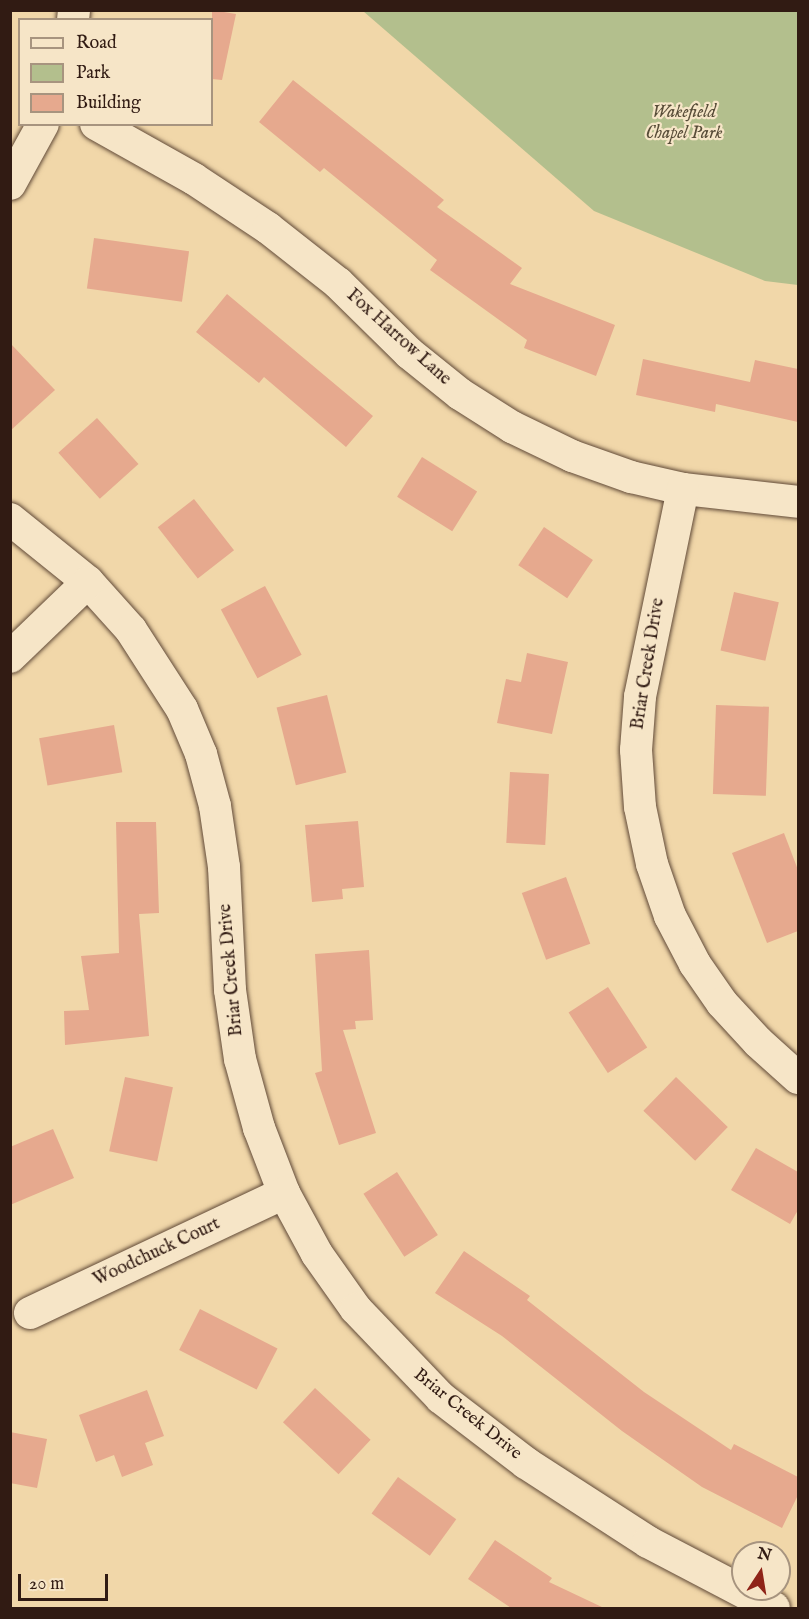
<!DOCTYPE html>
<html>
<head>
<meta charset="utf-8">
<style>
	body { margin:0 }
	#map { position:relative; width:809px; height:1619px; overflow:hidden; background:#f1d7a9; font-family:"IM FELL English",serif }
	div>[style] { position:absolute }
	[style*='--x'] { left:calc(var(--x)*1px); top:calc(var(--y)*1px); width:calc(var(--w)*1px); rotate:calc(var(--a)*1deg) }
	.green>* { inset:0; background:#b3bf8d }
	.building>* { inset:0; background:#e6a98e; transform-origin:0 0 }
	.roads { filter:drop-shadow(0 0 2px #614a38) drop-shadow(0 0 2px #614a38) }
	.minor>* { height:32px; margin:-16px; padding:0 16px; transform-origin:16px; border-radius:16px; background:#f6e5c7 }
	span { translate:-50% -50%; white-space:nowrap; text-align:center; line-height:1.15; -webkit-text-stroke:4.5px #f6e5c7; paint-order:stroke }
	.park-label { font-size:18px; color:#584c38; font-style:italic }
	.street-label { font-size:18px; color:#311b13 }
	.frame { position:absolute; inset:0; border:12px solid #311b13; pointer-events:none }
	.legend { position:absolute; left:18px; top:18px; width:195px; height:108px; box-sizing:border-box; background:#f6e5c7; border:2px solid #a7947f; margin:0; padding:8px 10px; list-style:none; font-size:18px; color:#311b13 }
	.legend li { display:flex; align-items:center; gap:12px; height:30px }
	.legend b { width:30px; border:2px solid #a7947f }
	.north { position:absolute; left:731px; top:1541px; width:60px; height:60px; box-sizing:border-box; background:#f6e5c7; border:2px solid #a7947f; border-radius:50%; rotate:12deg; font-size:16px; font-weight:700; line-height:24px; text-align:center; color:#311b13 }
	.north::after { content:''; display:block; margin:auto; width:21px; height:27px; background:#8f2418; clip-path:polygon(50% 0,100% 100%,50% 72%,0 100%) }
	.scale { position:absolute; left:18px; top:1574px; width:90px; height:27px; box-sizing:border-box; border:3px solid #311b13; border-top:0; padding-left:8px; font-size:18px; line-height:21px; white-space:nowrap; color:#311b13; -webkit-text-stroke:4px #f6e5c7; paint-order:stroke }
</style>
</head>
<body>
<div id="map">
	<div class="green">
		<i style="clip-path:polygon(363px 11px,798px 11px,798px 285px,765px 281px,594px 211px)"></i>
	</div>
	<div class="building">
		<i style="clip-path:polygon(212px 10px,236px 14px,222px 80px,212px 79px)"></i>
		<i style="clip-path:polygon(293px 80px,444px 200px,437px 207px,522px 268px,510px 284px,615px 325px,596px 376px,524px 348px,527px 340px,430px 270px,437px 260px,324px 168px,320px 172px,259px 122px)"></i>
		<i style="left:94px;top:238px;width:96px;height:51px;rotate:8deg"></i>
		<i style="clip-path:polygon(227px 294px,373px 416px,346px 447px,264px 377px,259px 383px,196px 332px)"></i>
		<i style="clip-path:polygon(10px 343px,55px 390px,10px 431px)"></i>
		<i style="clip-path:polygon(643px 359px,750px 382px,755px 360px,798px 369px,798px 422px,716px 404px,715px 412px,636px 395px)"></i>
		<i style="left:97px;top:418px;width:62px;height:52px;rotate:48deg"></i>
		<i style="left:422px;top:457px;width:65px;height:47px;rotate:32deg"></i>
		<i style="left:194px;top:499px;width:65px;height:46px;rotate:52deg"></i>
		<i style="left:544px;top:527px;width:59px;height:46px;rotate:34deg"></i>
		<i style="left:265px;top:586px;width:78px;height:50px;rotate:62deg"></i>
		<i style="left:734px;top:592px;width:46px;height:60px;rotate:13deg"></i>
		<i style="clip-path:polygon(527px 653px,568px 662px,552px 734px,497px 723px,506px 679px,521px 682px)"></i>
		<i style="left:327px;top:695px;width:80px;height:52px;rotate:76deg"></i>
		<i style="left:716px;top:705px;width:53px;height:89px;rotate:2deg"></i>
		<i style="left:114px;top:725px;width:48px;height:76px;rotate:80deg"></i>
		<i style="left:510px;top:772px;width:39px;height:71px;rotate:3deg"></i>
		<i style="clip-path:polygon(358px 821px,364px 887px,342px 889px,343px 899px,312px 902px,305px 825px)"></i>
		<i style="clip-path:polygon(116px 822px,156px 822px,159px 913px,139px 914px,149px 1036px,65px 1045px,64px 1011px,89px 1010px,81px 956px,119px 953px)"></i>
		<i style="clip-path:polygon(784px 833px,798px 870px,798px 931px,767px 943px,732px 853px)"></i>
		<i style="left:566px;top:877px;width:71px;height:47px;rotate:70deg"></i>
		<i style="clip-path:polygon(369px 950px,373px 1020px,355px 1021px,356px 1029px,343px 1030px,376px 1133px,339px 1145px,315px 1073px,322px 1071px,315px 954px)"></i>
		<i style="left:608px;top:987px;width:72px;height:47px;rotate:57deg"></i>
		<i style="left:125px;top:1077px;width:49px;height:76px;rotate:12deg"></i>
		<i style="left:676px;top:1077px;width:72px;height:47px;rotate:44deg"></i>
		<i style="clip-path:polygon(53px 1129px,74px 1178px,10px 1205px,10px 1147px)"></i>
		<i style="clip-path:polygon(756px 1148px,798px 1172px,798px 1210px,790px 1224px,731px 1190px)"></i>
		<i style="left:397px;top:1172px;width:75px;height:40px;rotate:57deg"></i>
		<i style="clip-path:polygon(464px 1251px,530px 1296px,527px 1300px,644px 1392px,731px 1450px,734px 1444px,798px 1477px,798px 1495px,782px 1528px,702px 1487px,622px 1431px,502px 1336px,435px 1293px)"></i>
		<i style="left:200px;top:1309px;width:87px;height:46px;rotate:27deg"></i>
		<i style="left:315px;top:1388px;width:76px;height:47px;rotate:43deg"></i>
		<i style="clip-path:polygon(147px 1390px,164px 1436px,145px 1443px,153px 1465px,122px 1477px,114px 1455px,96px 1462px,79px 1415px)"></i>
		<i style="clip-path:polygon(10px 1432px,47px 1439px,37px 1488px,10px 1483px)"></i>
		<i style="left:398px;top:1477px;width:72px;height:45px;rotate:36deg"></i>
		<i style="clip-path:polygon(495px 1540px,552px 1578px,549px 1582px,604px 1608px,511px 1608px,468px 1579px)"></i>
	</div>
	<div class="roads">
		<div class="minor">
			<i style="--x:73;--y:20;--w:10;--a:-84"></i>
			<i style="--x:96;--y:124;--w:112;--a:29.3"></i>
			<i style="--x:194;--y:179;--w:89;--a:33.5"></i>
			<i style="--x:268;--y:228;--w:89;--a:38.2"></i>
			<i style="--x:338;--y:283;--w:100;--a:44.6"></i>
			<i style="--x:409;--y:353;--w:65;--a:38.8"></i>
			<i style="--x:460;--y:394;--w:62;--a:32.4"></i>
			<i style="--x:512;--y:427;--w:67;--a:25.8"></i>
			<i style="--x:572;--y:456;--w:63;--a:19.6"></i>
			<i style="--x:631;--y:477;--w:53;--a:13"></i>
			<i style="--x:683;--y:489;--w:116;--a:6.4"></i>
			<i style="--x:10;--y:184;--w:68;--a:-61.2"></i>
			<i style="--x:683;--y:489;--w:212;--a:101.7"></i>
			<i style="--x:640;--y:697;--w:53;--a:94.3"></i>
			<i style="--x:636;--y:750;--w:57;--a:86"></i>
			<i style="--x:640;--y:807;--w:58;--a:78.1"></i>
			<i style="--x:652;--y:864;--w:55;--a:70.9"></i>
			<i style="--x:670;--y:916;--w:54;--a:62.5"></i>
			<i style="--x:695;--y:964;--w:47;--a:55.3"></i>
			<i style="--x:722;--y:1003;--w:53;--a:47.3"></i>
			<i style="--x:758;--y:1042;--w:54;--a:42"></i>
			<i style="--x:10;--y:519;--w:100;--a:38.9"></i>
			<i style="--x:88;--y:582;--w:64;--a:48.1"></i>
			<i style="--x:131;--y:630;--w:94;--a:57.2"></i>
			<i style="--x:182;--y:709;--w:49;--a:67.1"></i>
			<i style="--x:201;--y:754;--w:54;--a:74.9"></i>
			<i style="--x:215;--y:806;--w:62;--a:81.6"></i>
			<i style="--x:224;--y:867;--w:123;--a:87.2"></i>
			<i style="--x:230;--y:990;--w:70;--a:81.8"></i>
			<i style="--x:240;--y:1059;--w:72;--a:74.6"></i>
			<i style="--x:259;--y:1128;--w:70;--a:69"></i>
			<i style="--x:284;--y:1193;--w:69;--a:61.6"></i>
			<i style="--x:317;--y:1254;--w:67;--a:54.7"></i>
			<i style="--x:356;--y:1309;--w:123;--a:46.3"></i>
			<i style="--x:441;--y:1398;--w:107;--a:37.4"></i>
			<i style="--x:526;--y:1463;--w:145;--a:32.9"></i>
			<i style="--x:648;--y:1542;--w:142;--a:27.6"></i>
			<i style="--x:10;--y:657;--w:108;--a:-43.9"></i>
			<i style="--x:30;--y:1313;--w:281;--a:-25.3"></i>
		</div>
	</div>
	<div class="park-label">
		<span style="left:684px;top:124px">Wakefield<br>Chapel Park</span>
	</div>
	<div class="street-label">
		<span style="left:398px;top:338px;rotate:42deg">Fox Harrow Lane</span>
		<span style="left:649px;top:664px;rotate:-81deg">Briar Creek Drive</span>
		<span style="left:232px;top:970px;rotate:-95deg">Briar Creek Drive</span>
		<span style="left:157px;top:1253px;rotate:-25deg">Woodchuck Court</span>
		<span style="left:467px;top:1415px;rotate:39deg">Briar Creek Drive</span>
	</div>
	<div class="frame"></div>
	<ul class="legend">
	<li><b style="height:8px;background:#f6e5c7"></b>Road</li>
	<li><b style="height:16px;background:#b3bf8d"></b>Park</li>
	<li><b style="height:16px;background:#e6a98e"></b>Building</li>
	</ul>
	<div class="north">N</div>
	<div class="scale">20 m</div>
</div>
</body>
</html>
